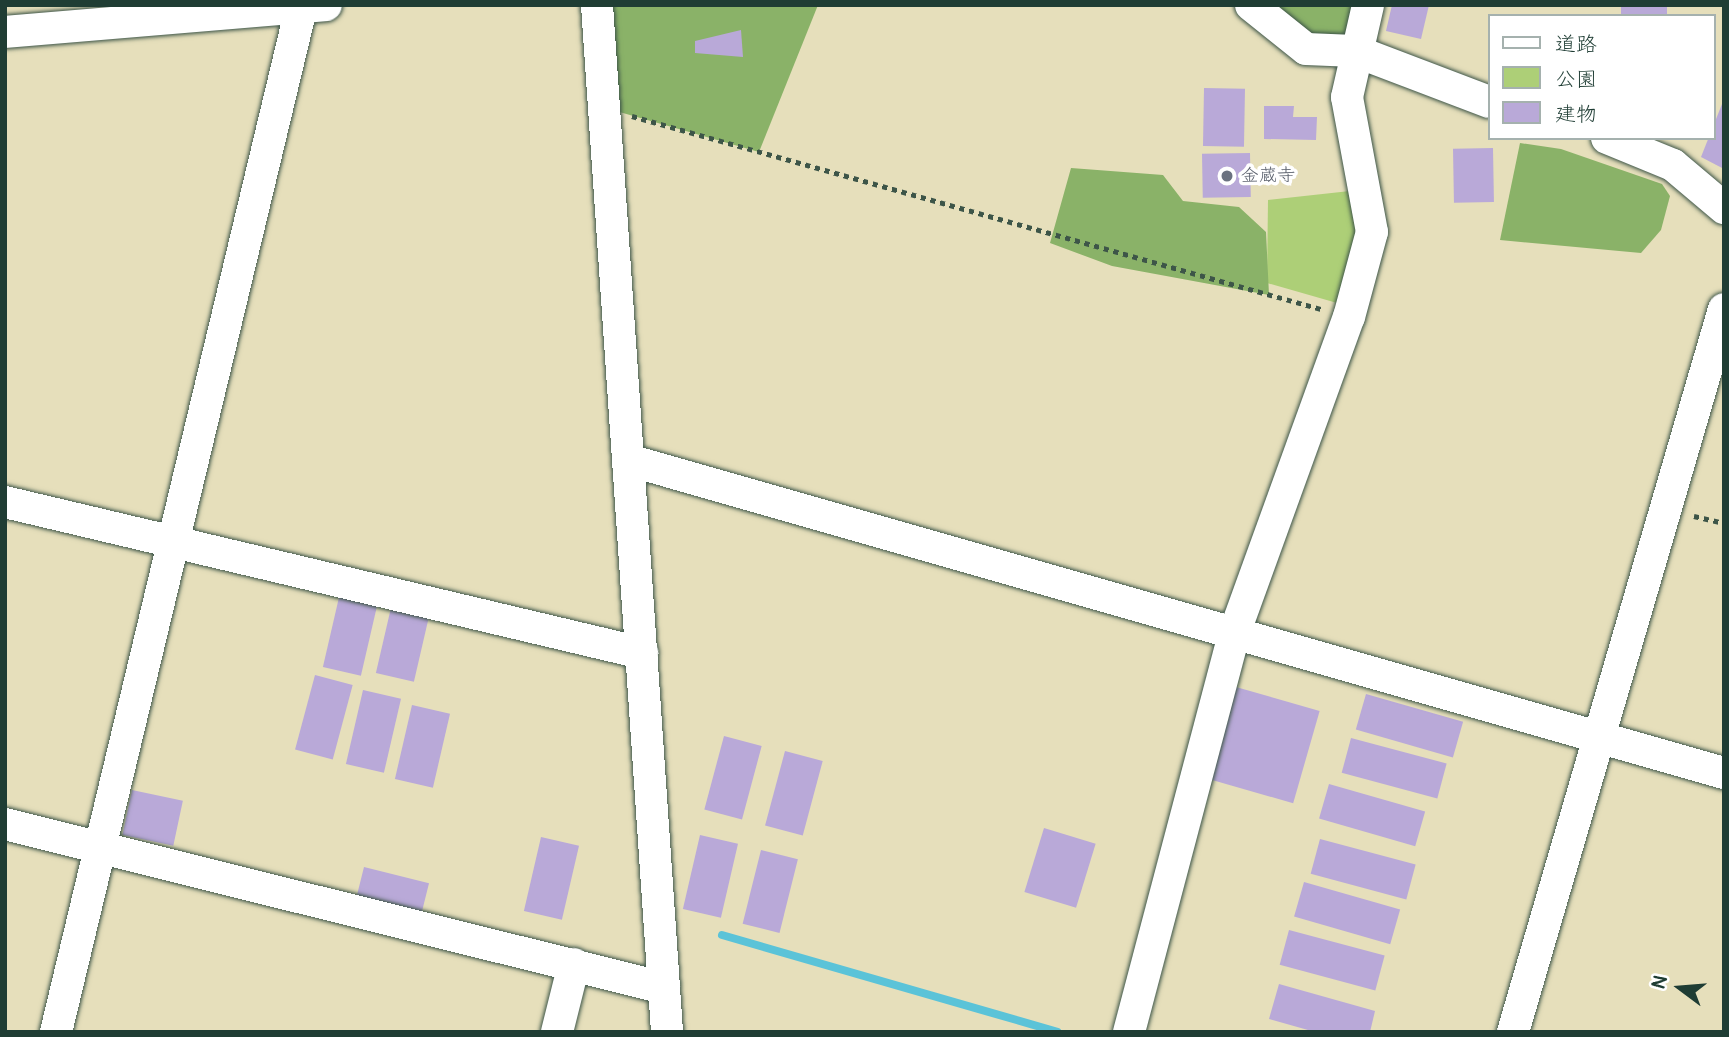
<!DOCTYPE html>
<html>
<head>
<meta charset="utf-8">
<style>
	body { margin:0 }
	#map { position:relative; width:1729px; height:1037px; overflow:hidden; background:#e6dfbb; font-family:Pangolin,"Klee One",sans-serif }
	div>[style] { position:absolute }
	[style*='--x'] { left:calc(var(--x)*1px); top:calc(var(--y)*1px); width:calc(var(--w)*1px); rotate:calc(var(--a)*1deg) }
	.green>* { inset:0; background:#adcf77 }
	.forest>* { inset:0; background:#8ab268 }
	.stream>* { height:8px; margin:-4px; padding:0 4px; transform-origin:4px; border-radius:4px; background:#5bc3d8 }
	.building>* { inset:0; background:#b9a9d8; transform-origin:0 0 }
	.path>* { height:4.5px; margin-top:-2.25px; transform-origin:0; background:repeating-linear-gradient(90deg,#3d5548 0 5px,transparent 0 10px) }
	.roads { filter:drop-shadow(0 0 2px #3d5548) drop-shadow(0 0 2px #3d5548) }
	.minor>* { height:32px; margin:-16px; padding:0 16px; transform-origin:16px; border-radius:16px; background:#fff }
	.dots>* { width:19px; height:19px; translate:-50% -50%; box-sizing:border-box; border:4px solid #fff; border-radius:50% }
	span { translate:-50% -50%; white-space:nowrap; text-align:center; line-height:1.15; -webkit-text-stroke:7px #fff; paint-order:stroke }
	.worship-label { font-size:18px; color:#5b616d }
	.left { translate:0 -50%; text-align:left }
	.frame { position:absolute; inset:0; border:7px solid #1f3d34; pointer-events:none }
	.legend { position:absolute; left:1488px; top:14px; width:228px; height:126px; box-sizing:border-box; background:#fff; border:2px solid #a5b1ae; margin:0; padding:9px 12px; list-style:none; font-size:21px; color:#1f3d34 }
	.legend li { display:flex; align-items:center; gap:14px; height:35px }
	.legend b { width:35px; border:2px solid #a5b1ae }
	.north { position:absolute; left:1645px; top:953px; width:70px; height:70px; -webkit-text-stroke:5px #fff; paint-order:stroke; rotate:286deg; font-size:19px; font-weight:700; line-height:28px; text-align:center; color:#1f3d34 }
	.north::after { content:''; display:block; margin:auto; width:24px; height:32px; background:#1f3d34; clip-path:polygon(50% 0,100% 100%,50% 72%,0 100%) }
</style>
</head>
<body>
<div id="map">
	<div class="green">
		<i style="clip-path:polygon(1359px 190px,1351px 307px,1267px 283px,1268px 200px)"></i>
	</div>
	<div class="forest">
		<i style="clip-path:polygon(597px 5px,818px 5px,759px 152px,602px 107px)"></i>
		<i style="clip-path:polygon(1251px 5px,1359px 5px,1349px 43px,1306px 49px)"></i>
		<i style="clip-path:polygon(1520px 143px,1561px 149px,1662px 184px,1670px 196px,1661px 230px,1641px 253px,1500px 240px)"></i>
		<i style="clip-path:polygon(1071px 168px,1163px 175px,1183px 201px,1239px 207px,1266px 232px,1269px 295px,1112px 266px,1050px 243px)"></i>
	</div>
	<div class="stream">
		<i style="--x:722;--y:935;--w:349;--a:16.1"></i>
	</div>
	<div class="building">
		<i style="clip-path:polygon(1392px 5px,1429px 5px,1421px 39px,1386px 31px)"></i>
		<i style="left:1621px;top:5px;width:46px;height:11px"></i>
		<i style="clip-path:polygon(741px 30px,743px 57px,695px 53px,695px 41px)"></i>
		<i style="left:1204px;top:88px;width:41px;height:58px;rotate:1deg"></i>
		<i style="clip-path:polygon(1724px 99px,1724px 169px,1701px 157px)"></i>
		<i style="clip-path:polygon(1264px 106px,1294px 106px,1293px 117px,1317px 117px,1316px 140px,1264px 139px)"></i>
		<i style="left:1493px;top:148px;width:54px;height:40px;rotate:89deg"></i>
		<i style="left:1250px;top:153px;width:44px;height:48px;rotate:89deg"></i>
		<i style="left:340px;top:593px;width:39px;height:76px;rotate:13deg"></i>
		<i style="left:393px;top:599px;width:39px;height:76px;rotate:13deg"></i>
		<i style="left:315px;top:675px;width:39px;height:77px;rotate:15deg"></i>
		<i style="left:1236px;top:687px;width:87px;height:96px;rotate:16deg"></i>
		<i style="left:363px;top:690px;width:39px;height:76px;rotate:13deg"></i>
		<i style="left:1366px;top:694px;width:101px;height:37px;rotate:16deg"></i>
		<i style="left:412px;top:705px;width:39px;height:76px;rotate:13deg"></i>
		<i style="left:724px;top:736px;width:39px;height:76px;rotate:15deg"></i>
		<i style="left:1351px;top:738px;width:99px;height:36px;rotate:15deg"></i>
		<i style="left:785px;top:751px;width:39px;height:77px;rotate:15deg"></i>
		<i style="left:1329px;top:784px;width:100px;height:36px;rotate:16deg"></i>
		<i style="left:132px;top:790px;width:52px;height:46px;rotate:12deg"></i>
		<i style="left:1044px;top:828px;width:54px;height:67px;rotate:17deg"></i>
		<i style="left:700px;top:835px;width:39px;height:76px;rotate:13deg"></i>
		<i style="left:541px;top:837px;width:39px;height:76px;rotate:13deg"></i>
		<i style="left:1320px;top:839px;width:99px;height:36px;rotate:15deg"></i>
		<i style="left:761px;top:850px;width:38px;height:76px;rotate:14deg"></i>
		<i style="left:364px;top:867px;width:67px;height:35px;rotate:14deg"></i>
		<i style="left:1304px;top:882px;width:100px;height:36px;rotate:16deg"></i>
		<i style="left:1289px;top:930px;width:99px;height:36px;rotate:15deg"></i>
		<i style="clip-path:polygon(1279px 984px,1375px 1011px,1370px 1032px,1315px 1032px,1269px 1019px)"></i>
	</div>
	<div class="path">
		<i style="--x:632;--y:116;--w:716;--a:15.65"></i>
		<i style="--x:1694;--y:516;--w:31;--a:13"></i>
	</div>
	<div class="roads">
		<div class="minor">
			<i style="--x:597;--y:5;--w:1029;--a:86.1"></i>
			<i style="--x:1251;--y:5;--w:70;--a:38.7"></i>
			<i style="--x:1306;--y:49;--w:49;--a:2.3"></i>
			<i style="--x:1355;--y:51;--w:143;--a:20.8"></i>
			<i style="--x:5;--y:32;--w:322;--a:-4.8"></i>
			<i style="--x:1607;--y:138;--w:71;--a:22.2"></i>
			<i style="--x:1673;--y:165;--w:67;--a:40.1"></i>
			<i style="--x:632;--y:461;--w:1136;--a:15.95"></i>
			<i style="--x:5;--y:502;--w:655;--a:13.34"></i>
			<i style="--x:5;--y:824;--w:679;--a:13.97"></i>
			<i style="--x:56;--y:1032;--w:1053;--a:-76.54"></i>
			<i style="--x:557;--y:1032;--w:70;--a:-76"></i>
			<i style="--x:1129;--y:1032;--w:412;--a:-75.2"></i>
			<i style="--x:1234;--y:634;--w:337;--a:-70.1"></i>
			<i style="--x:1349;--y:317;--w:88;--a:-74.9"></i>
			<i style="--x:1372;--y:232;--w:137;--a:-100.5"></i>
			<i style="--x:1347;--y:97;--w:94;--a:-77.1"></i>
			<i style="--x:1513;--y:1032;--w:753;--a:-73.73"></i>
		</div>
	</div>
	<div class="dots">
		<i style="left:1227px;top:176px;background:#6b7280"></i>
	</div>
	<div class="worship-label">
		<span class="left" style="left:1241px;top:176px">金蔵寺</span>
	</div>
	<div class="frame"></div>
	<ul class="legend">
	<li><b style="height:9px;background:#fff"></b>道路</li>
	<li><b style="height:19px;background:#adcf77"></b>公園</li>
	<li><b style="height:19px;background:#b9a9d8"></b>建物</li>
	</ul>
	<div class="north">N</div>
</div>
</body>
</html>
